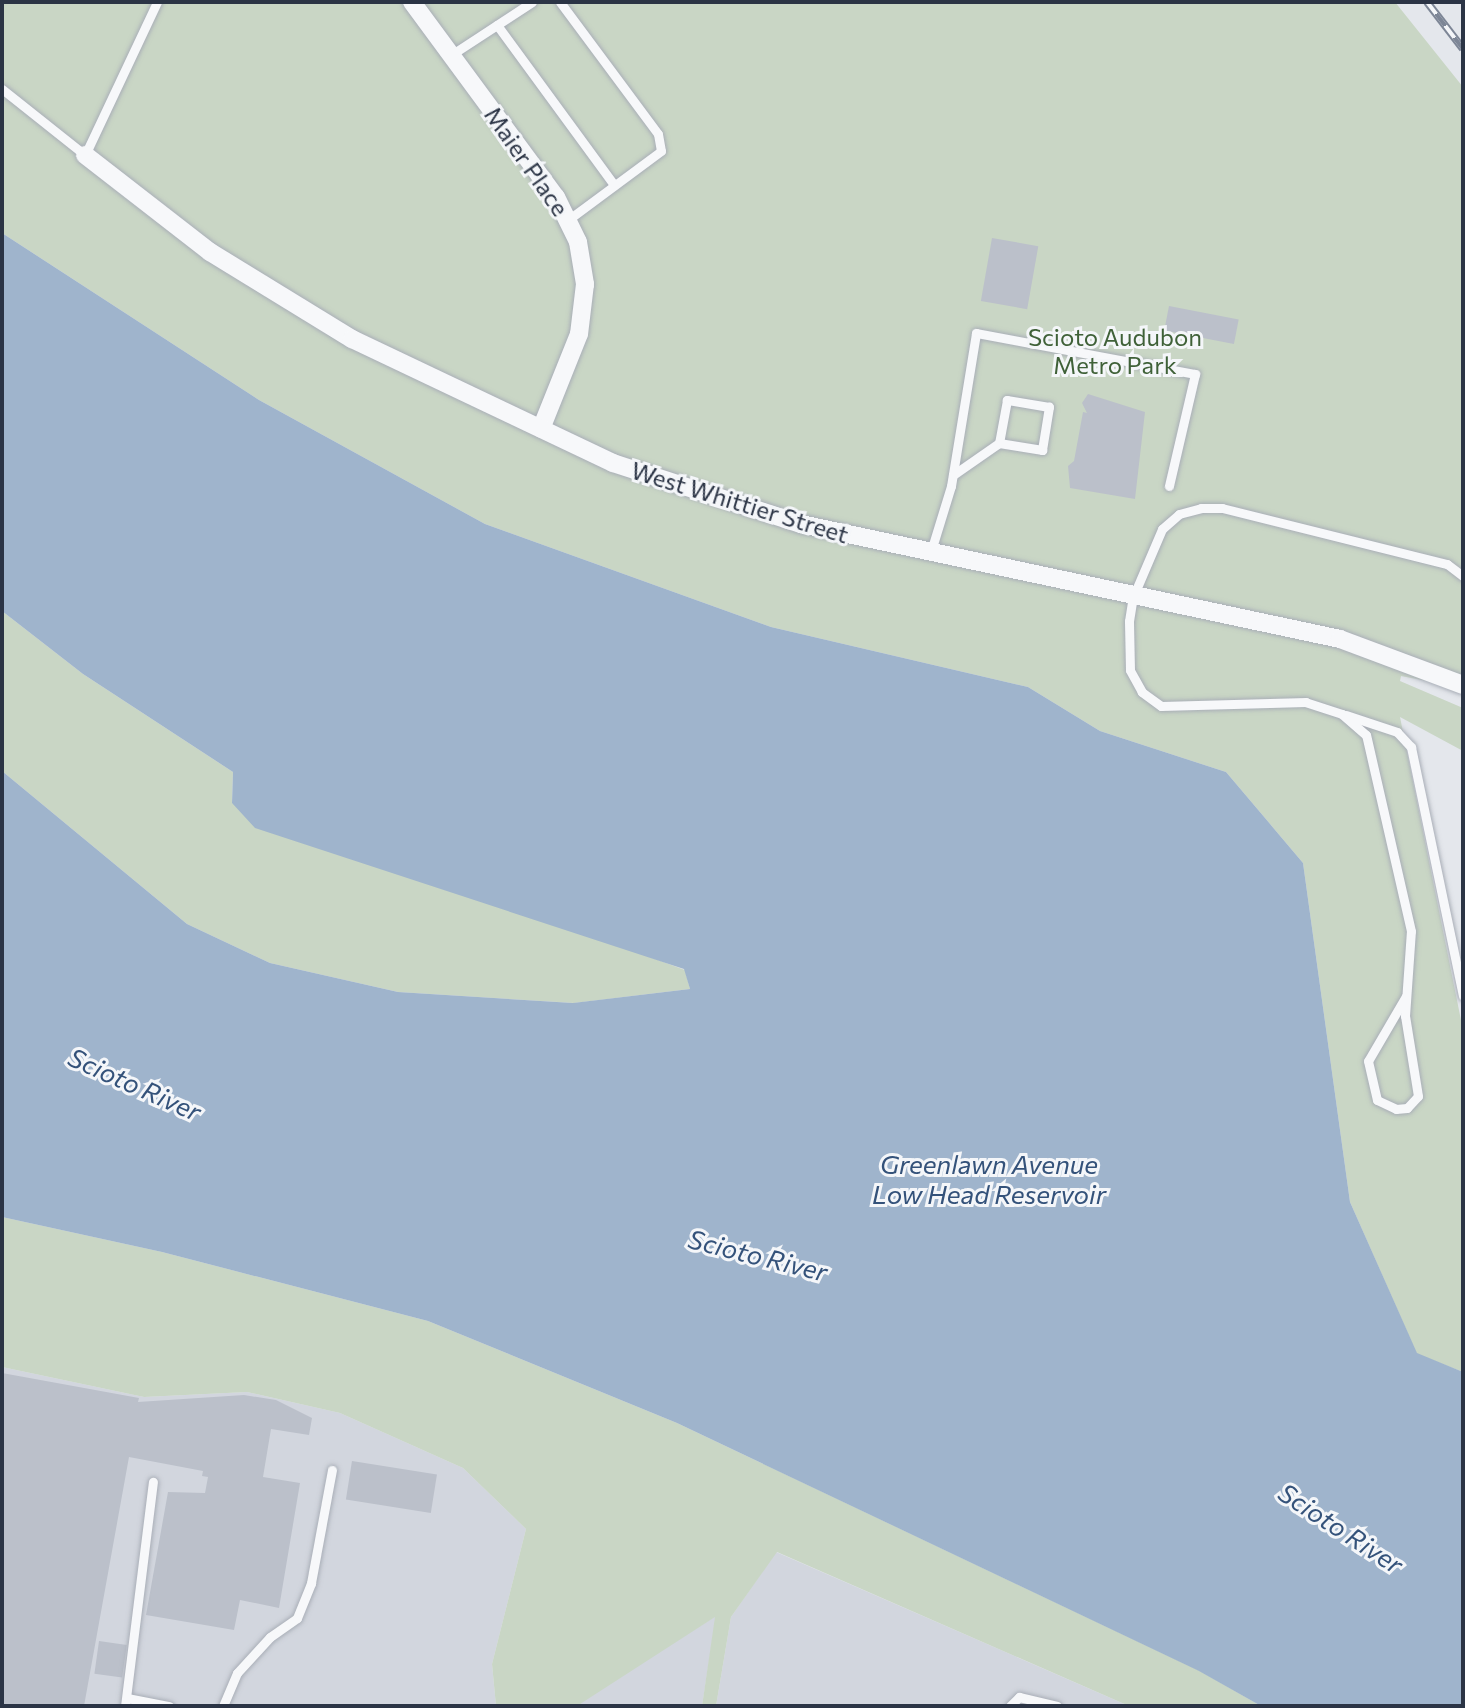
<!DOCTYPE html>
<html>
<head>
<meta charset="utf-8">
<style>
	body { margin:0 }
	#map { position:relative; width:1465px; height:1708px; overflow:hidden; background:#e4e7ec; font-family:Commissioner,sans-serif }
	div>[style] { position:absolute }
	[style*='--x'] { left:calc(var(--x)*1px); top:calc(var(--y)*1px); width:calc(var(--w)*1px); rotate:calc(var(--a)*1deg) }
	.built>* { inset:0; background:#d2d6de }
	.green>* { inset:0; background:#c9d6c5 }
	.water>* { inset:0; background:#9fb4cc }
	.building>* { inset:0; background:#bbc0ca; transform-origin:0 0 }
	.roads { filter:drop-shadow(0 0 2px #a9aeb7) drop-shadow(0 0 2px #a9aeb7) }
	.lane>* { height:9px; margin:-4.5px; padding:0 4.5px; transform-origin:4.5px; border-radius:4.5px; background:#f7f8fa }
	.street>* { height:18px; margin:-9px; padding:0 9px; transform-origin:9px; border-radius:9px; background:#f7f8fa }
	.rail>* { height:8px; margin-top:-4px; transform-origin:0; background:repeating-linear-gradient(90deg,#f4f6f9 0 15px,#7d8696 0 30px); box-sizing:border-box; border-block:2px solid #7d8696 }
	span { translate:-50% -50%; white-space:nowrap; text-align:center; line-height:1.15; -webkit-text-stroke:6px #f4f6f9; paint-order:stroke }
	.street-label { font-size:24px; color:#2b3445 }
	.park-label { font-size:24px; color:#3f6138 }
	.water-label { font-size:26px; color:#34527a; font-style:italic }
	.frame { position:absolute; inset:0; border:4px solid #2b3445; pointer-events:none }
</style>
</head>
<body>
<div id="map">
	<div class="built">
		<i style="clip-path:polygon(2px 1367px,144px 1397px,247px 1392px,340px 1413px,463px 1468px,526px 1529px,492px 1664px,496px 1706px,2px 1706px)"></i>
		<i style="clip-path:polygon(776px 1552px,1129px 1706px,716px 1706px,731px 1617px)"></i>
		<i style="clip-path:polygon(716px 1616px,702px 1706px,577px 1706px,578px 1703px)"></i>
	</div>
	<div class="green">
		<i style="clip-path:polygon(2px 2px,1395px 2px,1463px 87px,1463px 688px,1401px 676px,1400px 681px,1463px 708px,1463px 751px,1400px 717px,1463px 1030px,1463px 1372px,1417px 1354px,1350px 1202px,1303px 863px,1226px 772px,1100px 731px,1028px 687px,771px 627px,485px 524px,259px 400px,2px 233px)"></i>
		<i style="clip-path:polygon(2px 611px,83px 674px,233px 772px,232px 803px,685px 970px,690px 989px,574px 1003px,398px 992px,270px 963px,187px 924px,2px 771px)"></i>
		<i style="clip-path:polygon(2px 1217px,162px 1252px,428px 1321px,677px 1423px,1200px 1671px,1261px 1706px,1129px 1706px,777px 1552px,731px 1617px,716px 1706px,702px 1706px,715px 1617px,577px 1706px,496px 1706px,492px 1664px,526px 1529px,463px 1468px,340px 1413px,247px 1392px,144px 1397px,2px 1367px)"></i>
	</div>
	<div class="water">
		<i style="clip-path:polygon(2px 233px,259px 400px,485px 524px,771px 627px,1028px 687px,1100px 731px,1226px 772px,1303px 863px,1350px 1202px,1417px 1353px,1463px 1372px,1463px 1706px,1261px 1706px,1199px 1671px,677px 1423px,428px 1321px,162px 1252px,2px 1217px,2px 771px,187px 924px,270px 963px,398px 992px,573px 1003px,690px 989px,684px 969px,255px 828px,232px 803px,233px 772px,83px 674px,2px 611px)"></i>
	</div>
	<div class="building">
		<i style="left:992px;top:238px;width:47px;height:64px;rotate:10deg"></i>
		<i style="left:1169px;top:306px;width:71px;height:25px;rotate:11deg"></i>
		<i style="clip-path:polygon(1088px 394px,1145px 412px,1135px 499px,1070px 488px,1068px 466px,1074px 461px,1083px 412px,1087px 413px,1082px 403px)"></i>
		<i style="clip-path:polygon(2px 1373px,139px 1398px,138px 1402px,244px 1395px,276px 1400px,312px 1418px,309px 1435px,271px 1429px,263px 1477px,300px 1483px,279px 1608px,240px 1600px,234px 1630px,146px 1615px,168px 1492px,205px 1493px,208px 1477px,202px 1476px,203px 1471px,129px 1457px,84px 1706px,2px 1706px)"></i>
		<i style="left:352px;top:1461px;width:86px;height:39px;rotate:9deg"></i>
		<i style="left:99px;top:1641px;width:28px;height:33px;rotate:8deg"></i>
	</div>
	<div class="roads">
		<div class="lane">
			<i style="--x:560;--y:2;--w:164;--a:53.4"></i>
			<i style="--x:658;--y:134;--w:17;--a:80"></i>
			<i style="--x:661;--y:151;--w:114;--a:143.5"></i>
			<i style="--x:497;--y:25;--w:198;--a:53.8"></i>
			<i style="--x:451;--y:55;--w:97;--a:-33.2"></i>
			<i style="--x:2;--y:89;--w:106;--a:38.5"></i>
			<i style="--x:85;--y:155;--w:169;--a:-64.8"></i>
			<i style="--x:953;--y:475;--w:56;--a:-34.8"></i>
			<i style="--x:999;--y:443;--w:44;--a:9.2"></i>
			<i style="--x:1042;--y:450;--w:44;--a:-80.8"></i>
			<i style="--x:1049;--y:407;--w:43;--a:-170.5"></i>
			<i style="--x:1007;--y:400;--w:44;--a:100.5"></i>
			<i style="--x:931;--y:551;--w:68;--a:-72.9"></i>
			<i style="--x:951;--y:486;--w:155;--a:-80.7"></i>
			<i style="--x:976;--y:333;--w:223;--a:10.6"></i>
			<i style="--x:1195;--y:374;--w:115;--a:103.1"></i>
			<i style="--x:1346;--y:715;--w:54;--a:18.4"></i>
			<i style="--x:1397;--y:732;--w:21;--a:47"></i>
			<i style="--x:1411;--y:747;--w:254;--a:78.2"></i>
			<i style="--x:1406;--y:996;--w:75;--a:120.3"></i>
			<i style="--x:1368;--y:1061;--w:40;--a:77"></i>
			<i style="--x:1377;--y:1100;--w:21;--a:25"></i>
			<i style="--x:1396;--y:1109;--w:11;--a:-5"></i>
			<i style="--x:1407;--y:1108;--w:16;--a:-47"></i>
			<i style="--x:1418;--y:1096;--w:81;--a:-99.2"></i>
			<i style="--x:1405;--y:1016;--w:85;--a:-86"></i>
			<i style="--x:1411;--y:931;--w:201;--a:-102.9"></i>
			<i style="--x:1366;--y:735;--w:32;--a:-139"></i>
			<i style="--x:1342;--y:714;--w:38;--a:-162"></i>
			<i style="--x:1306;--y:702;--w:145;--a:178.4"></i>
			<i style="--x:1161;--y:706;--w:24;--a:-144"></i>
			<i style="--x:1142;--y:692;--w:25;--a:-119"></i>
			<i style="--x:1130;--y:670;--w:49;--a:-91.2"></i>
			<i style="--x:1129;--y:621;--w:24;--a:-81"></i>
			<i style="--x:1133;--y:597;--w:74;--a:-66.9"></i>
			<i style="--x:1162;--y:529;--w:23;--a:-41"></i>
			<i style="--x:1179;--y:514;--w:23;--a:-15"></i>
			<i style="--x:1201;--y:508;--w:21;--a:0"></i>
			<i style="--x:1222;--y:508;--w:232;--a:14"></i>
			<i style="--x:1447;--y:564;--w:20;--a:37"></i>
			<i style="--x:127;--y:1698;--w:43;--a:10.8"></i>
			<i style="--x:125;--y:1706;--w:226;--a:-82.9"></i>
			<i style="--x:223;--y:1706;--w:36;--a:-67"></i>
			<i style="--x:237;--y:1673;--w:49;--a:-47.5"></i>
			<i style="--x:270;--y:1637;--w:33;--a:-35"></i>
			<i style="--x:297;--y:1618;--w:38;--a:-68"></i>
			<i style="--x:311;--y:1583;--w:115;--a:-79.5"></i>
			<i style="--x:1010;--y:1706;--w:13;--a:-45"></i>
			<i style="--x:1019;--y:1697;--w:39;--a:13"></i>
		</div>
		<div class="street">
			<i style="--x:412;--y:2;--w:242;--a:53.6"></i>
			<i style="--x:556;--y:197;--w:50;--a:63.9"></i>
			<i style="--x:578;--y:242;--w:43;--a:80.5"></i>
			<i style="--x:585;--y:284;--w:50;--a:96.8"></i>
			<i style="--x:579;--y:334;--w:102;--a:111.8"></i>
			<i style="--x:85;--y:155;--w:158;--a:37.8"></i>
			<i style="--x:210;--y:252;--w:167;--a:31.5"></i>
			<i style="--x:352;--y:339;--w:289;--a:25.4"></i>
			<i style="--x:613;--y:463;--w:198;--a:18"></i>
			<i style="--x:801;--y:524;--w:551;--a:12.04"></i>
			<i style="--x:1340;--y:639;--w:131;--a:20.5"></i>
		</div>
	</div>
	<div class="rail">
		<i style="--x:1427;--y:2;--w:59;--a:52.5"></i>
	</div>
	<div class="street-label">
		<span style="left:527px;top:161px;rotate:55deg">Maier Place</span>
		<span style="left:740px;top:502px;rotate:17deg">West Whittier Street</span>
	</div>
	<div class="park-label">
		<span style="left:1115px;top:351px">Scioto Audubon<br>Metro Park</span>
	</div>
	<div class="water-label">
		<span style="left:135px;top:1084px;rotate:24deg">Scioto River</span>
		<span style="left:989px;top:1179px">Greenlawn Avenue<br>Low Head Reservoir</span>
		<span style="left:758px;top:1255px;rotate:14deg">Scioto River</span>
		<span style="left:1341px;top:1528px;rotate:33deg">Scioto River</span>
	</div>
	<div class="frame"></div>
</div>
</body>
</html>
